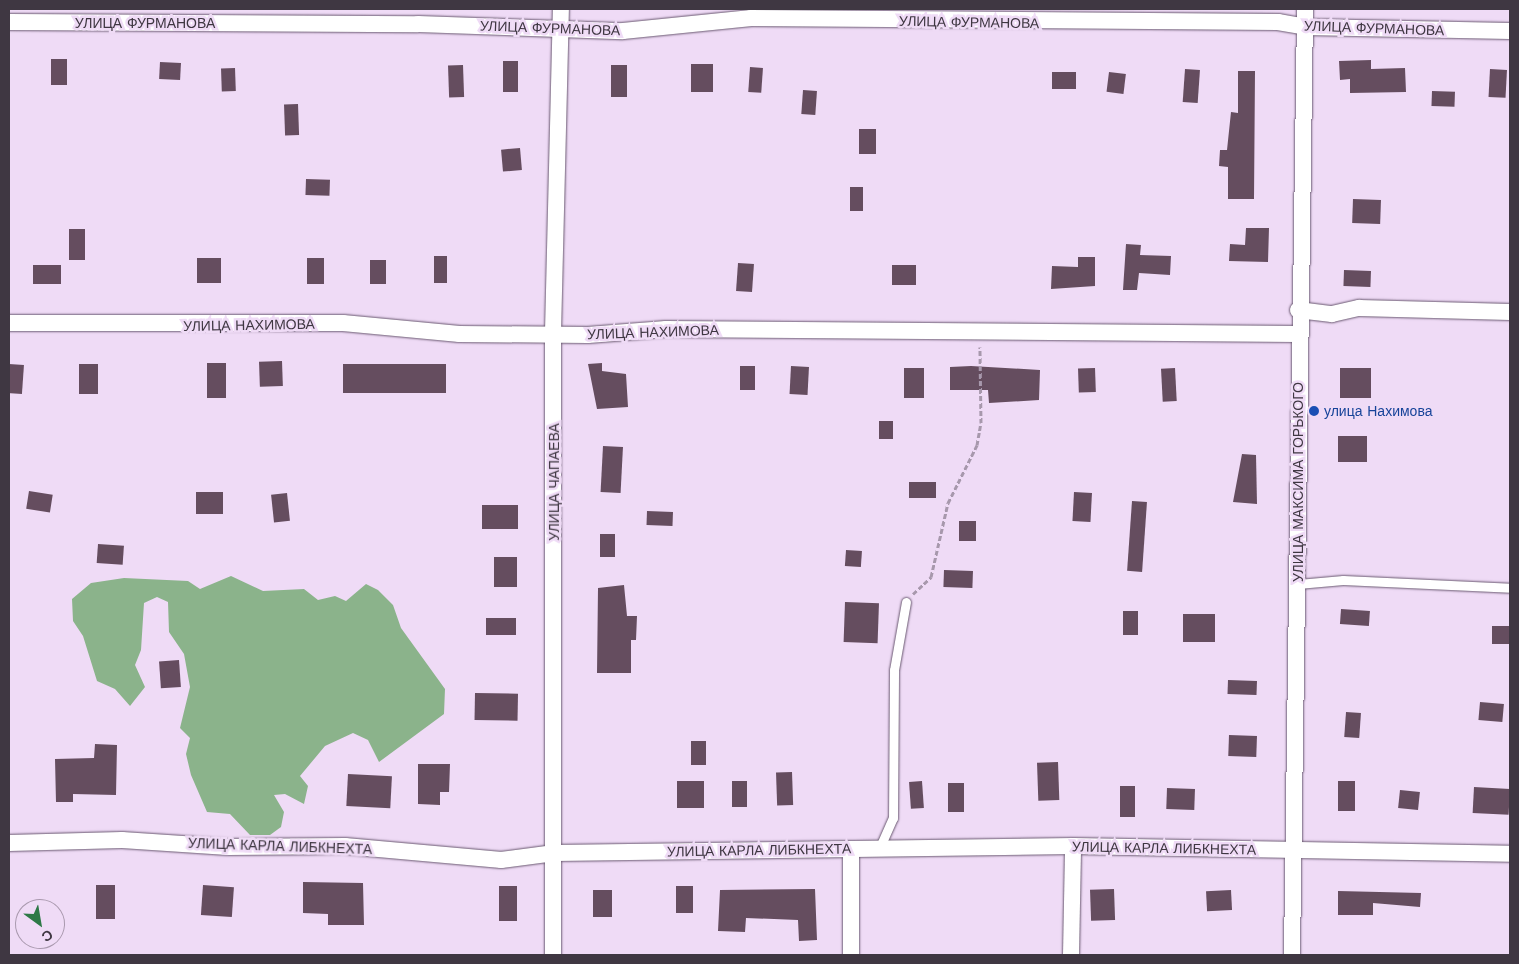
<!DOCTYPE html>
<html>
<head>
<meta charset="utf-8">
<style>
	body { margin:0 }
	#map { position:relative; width:1519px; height:964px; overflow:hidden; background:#efdbf6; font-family:"Work Sans",sans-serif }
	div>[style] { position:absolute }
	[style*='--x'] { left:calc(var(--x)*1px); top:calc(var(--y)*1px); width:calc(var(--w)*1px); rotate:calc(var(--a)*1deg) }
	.forest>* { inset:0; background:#8bb38b }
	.building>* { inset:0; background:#654d5f; transform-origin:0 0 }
	.path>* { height:3px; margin-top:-1.5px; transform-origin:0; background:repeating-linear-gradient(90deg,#a798ac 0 5px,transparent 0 7.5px) }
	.roads { filter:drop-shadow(0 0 1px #6a5971) drop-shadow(0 0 1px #6a5971) }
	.lane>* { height:9px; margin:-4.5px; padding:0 4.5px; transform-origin:4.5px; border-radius:4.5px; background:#fff }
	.street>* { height:16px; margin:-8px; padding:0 8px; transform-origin:8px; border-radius:8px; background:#fff }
	.dots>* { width:14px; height:14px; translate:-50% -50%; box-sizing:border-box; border:2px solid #efdbf6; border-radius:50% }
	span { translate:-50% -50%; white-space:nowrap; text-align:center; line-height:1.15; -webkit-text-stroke:5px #efdbf6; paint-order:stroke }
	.street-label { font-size:14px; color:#3f3742 }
	.transit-label { font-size:14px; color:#164399 }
	.left { translate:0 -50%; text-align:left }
	.frame { position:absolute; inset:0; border:10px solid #3f3742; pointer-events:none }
	.north { position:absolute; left:15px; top:899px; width:50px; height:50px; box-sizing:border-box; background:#efdbf6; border:1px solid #a999ae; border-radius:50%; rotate:148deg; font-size:14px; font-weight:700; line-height:20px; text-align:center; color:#3f3742 }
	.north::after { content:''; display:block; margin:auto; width:18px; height:22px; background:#2e7947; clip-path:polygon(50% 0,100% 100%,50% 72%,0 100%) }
</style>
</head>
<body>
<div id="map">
	<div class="forest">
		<i style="clip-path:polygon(231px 576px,263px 591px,304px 589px,318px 600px,335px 596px,346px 601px,366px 584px,378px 590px,393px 605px,401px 628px,445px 689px,444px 714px,379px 762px,368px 740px,353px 733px,325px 746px,300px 776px,308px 786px,304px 804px,285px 794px,274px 795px,284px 812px,281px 827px,270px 835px,250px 835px,230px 814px,207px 812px,191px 775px,186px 754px,190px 738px,180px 728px,190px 687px,184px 654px,169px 632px,168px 602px,157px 597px,144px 603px,141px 650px,135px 665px,145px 687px,130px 706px,115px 689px,97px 681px,83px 636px,73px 621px,72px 599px,91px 583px,124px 578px,188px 581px,200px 589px)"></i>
	</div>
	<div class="building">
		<i style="left:51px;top:59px;width:16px;height:26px"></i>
		<i style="clip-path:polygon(1371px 60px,1371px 69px,1405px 68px,1406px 92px,1350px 93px,1350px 79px,1340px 80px,1339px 61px)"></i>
		<i style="left:503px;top:61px;width:15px;height:31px"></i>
		<i style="left:160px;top:62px;width:21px;height:17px;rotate:3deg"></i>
		<i style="left:691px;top:64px;width:22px;height:28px"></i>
		<i style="left:463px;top:65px;width:32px;height:15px;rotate:88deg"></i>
		<i style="left:611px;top:65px;width:16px;height:32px"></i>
		<i style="left:750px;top:67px;width:13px;height:25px;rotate:4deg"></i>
		<i style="left:235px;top:68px;width:23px;height:14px;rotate:88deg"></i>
		<i style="left:1185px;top:69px;width:15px;height:33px;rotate:4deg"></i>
		<i style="left:1490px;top:69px;width:17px;height:28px;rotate:3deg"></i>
		<i style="clip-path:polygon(1238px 71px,1255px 71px,1254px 199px,1228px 199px,1228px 167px,1219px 166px,1220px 150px,1227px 150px,1231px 112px,1238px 113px)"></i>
		<i style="left:1052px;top:72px;width:24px;height:17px"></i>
		<i style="left:1109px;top:72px;width:17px;height:20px;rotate:7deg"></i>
		<i style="left:803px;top:90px;width:14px;height:24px;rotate:4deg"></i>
		<i style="left:1432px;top:91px;width:23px;height:15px;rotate:2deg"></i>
		<i style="left:298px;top:104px;width:31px;height:14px;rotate:88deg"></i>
		<i style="left:859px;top:129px;width:17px;height:25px"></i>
		<i style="left:520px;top:148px;width:22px;height:19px;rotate:85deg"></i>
		<i style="left:306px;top:179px;width:24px;height:16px;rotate:2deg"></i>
		<i style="left:850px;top:187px;width:13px;height:24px"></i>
		<i style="left:1353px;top:199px;width:28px;height:24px;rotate:2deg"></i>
		<i style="clip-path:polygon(1246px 228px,1269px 228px,1268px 262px,1229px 261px,1230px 244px,1245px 245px)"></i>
		<i style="left:69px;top:229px;width:16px;height:31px"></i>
		<i style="clip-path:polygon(1126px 244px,1141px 245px,1140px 255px,1171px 256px,1170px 275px,1139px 273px,1137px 290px,1123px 290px)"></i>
		<i style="left:434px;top:256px;width:13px;height:27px"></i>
		<i style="clip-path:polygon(1078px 257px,1095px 257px,1095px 286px,1051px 289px,1052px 266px,1078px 267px)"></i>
		<i style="left:221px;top:258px;width:25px;height:24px;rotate:90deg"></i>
		<i style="left:307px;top:258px;width:17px;height:26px"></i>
		<i style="left:370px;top:260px;width:16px;height:24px"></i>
		<i style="left:738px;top:263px;width:16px;height:28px;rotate:4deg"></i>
		<i style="left:61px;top:265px;width:19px;height:28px;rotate:90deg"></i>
		<i style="left:916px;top:265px;width:20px;height:24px;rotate:90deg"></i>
		<i style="left:1344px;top:270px;width:27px;height:16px;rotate:2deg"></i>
		<i style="left:282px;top:361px;width:25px;height:23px;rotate:88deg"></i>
		<i style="left:226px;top:363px;width:35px;height:19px;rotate:90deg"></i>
		<i style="clip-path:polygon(602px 363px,602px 371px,626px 374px,628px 407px,597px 409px,588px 364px)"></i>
		<i style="left:9px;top:364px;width:15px;height:29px;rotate:4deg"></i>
		<i style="left:79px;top:364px;width:19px;height:30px"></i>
		<i style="left:446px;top:364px;width:29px;height:103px;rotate:90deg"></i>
		<i style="left:740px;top:366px;width:15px;height:24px"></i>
		<i style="left:791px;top:366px;width:18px;height:28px;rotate:3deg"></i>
		<i style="clip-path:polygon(971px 366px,1040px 370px,1039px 400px,989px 403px,988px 390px,950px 390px,950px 367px)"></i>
		<i style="left:924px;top:368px;width:30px;height:20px;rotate:90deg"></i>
		<i style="left:1095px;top:368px;width:24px;height:17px;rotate:88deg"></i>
		<i style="left:1175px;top:368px;width:33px;height:14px;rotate:87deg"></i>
		<i style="left:1340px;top:368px;width:31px;height:30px"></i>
		<i style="left:879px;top:421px;width:14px;height:18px"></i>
		<i style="left:1338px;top:436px;width:29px;height:26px"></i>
		<i style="left:603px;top:446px;width:20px;height:46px;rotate:3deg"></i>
		<i style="clip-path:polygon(1242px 454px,1256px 455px,1257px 504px,1233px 502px)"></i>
		<i style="left:936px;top:482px;width:16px;height:27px;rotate:90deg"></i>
		<i style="left:29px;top:491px;width:24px;height:18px;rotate:9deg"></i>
		<i style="left:196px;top:492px;width:27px;height:22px"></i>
		<i style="left:1074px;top:492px;width:18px;height:29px;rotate:3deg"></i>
		<i style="left:287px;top:493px;width:28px;height:16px;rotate:84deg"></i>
		<i style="left:1132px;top:501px;width:15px;height:70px;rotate:4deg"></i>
		<i style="left:482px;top:505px;width:36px;height:24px"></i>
		<i style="left:647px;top:511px;width:26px;height:14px;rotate:2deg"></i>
		<i style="left:976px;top:521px;width:20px;height:17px;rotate:90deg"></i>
		<i style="left:600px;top:534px;width:15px;height:23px"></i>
		<i style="left:98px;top:544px;width:26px;height:19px;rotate:4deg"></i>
		<i style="left:846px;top:550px;width:16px;height:16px;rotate:4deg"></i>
		<i style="left:517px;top:557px;width:30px;height:23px;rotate:90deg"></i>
		<i style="left:944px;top:570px;width:29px;height:17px;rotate:2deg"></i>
		<i style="clip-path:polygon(624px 585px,627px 616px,637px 616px,636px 640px,631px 640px,631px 673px,597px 673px,598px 588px)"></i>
		<i style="left:845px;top:602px;width:34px;height:40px;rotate:2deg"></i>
		<i style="left:1341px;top:609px;width:29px;height:15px;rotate:4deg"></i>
		<i style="left:1123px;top:611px;width:15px;height:24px"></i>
		<i style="left:1183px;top:614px;width:32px;height:28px"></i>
		<i style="left:486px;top:618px;width:30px;height:17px"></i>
		<i style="left:1510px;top:626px;width:18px;height:18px;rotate:90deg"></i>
		<i style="left:179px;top:660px;width:27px;height:20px;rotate:86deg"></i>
		<i style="left:1228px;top:680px;width:29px;height:14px;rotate:2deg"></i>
		<i style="left:475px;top:693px;width:43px;height:27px;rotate:1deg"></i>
		<i style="left:1480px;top:702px;width:24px;height:18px;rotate:5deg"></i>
		<i style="left:1346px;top:712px;width:15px;height:25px;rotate:4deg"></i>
		<i style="left:1229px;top:735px;width:28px;height:21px;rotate:2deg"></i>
		<i style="left:691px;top:741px;width:15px;height:24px"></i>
		<i style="clip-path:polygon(95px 744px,117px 745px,116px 795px,73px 794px,73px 802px,56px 802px,55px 759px,94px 758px)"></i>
		<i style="left:1058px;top:762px;width:38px;height:21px;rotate:88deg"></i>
		<i style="clip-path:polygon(418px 764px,450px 764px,449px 792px,440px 792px,440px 805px,418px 804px)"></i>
		<i style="left:792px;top:772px;width:33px;height:16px;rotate:88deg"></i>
		<i style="left:348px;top:774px;width:44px;height:32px;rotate:3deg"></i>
		<i style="left:677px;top:781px;width:27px;height:27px"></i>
		<i style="left:732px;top:781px;width:15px;height:26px"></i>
		<i style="left:922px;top:781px;width:27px;height:13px;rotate:86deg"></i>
		<i style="left:1338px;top:781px;width:17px;height:30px"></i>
		<i style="left:948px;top:783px;width:16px;height:29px"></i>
		<i style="left:1120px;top:786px;width:15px;height:31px"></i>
		<i style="left:1474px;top:787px;width:36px;height:26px;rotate:3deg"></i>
		<i style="left:1167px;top:788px;width:28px;height:21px;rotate:2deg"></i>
		<i style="left:1400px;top:790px;width:20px;height:18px;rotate:6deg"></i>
		<i style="clip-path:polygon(303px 882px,363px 883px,364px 925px,328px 925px,328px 914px,303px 913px)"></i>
		<i style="left:96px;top:885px;width:19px;height:34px"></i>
		<i style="left:203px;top:885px;width:31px;height:30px;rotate:4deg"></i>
		<i style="left:499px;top:886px;width:18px;height:35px"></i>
		<i style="left:676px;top:886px;width:17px;height:27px"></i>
		<i style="clip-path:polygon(815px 889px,817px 940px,799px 941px,798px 920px,746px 918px,745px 932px,718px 931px,720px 890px)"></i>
		<i style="left:1114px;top:889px;width:31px;height:24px;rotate:88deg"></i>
		<i style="left:593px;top:890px;width:19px;height:27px"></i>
		<i style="left:1231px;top:890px;width:20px;height:25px;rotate:87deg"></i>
		<i style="clip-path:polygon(1338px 891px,1421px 893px,1420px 907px,1373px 903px,1373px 915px,1338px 915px)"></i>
	</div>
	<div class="path">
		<i style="--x:913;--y:594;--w:25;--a:-43"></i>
		<i style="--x:931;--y:577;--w:76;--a:-77.1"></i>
		<i style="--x:948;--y:503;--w:65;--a:-63.4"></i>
		<i style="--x:977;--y:445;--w:22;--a:-80"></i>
		<i style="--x:981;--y:423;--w:76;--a:-90.8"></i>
	</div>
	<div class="roads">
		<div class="lane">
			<i style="--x:1298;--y:584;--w:45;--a:-5.1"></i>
			<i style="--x:1343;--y:580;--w:167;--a:2.7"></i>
			<i style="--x:879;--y:849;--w:34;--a:-66"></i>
			<i style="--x:893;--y:818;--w:148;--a:-89.6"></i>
			<i style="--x:894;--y:670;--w:69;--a:-80"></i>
		</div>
		<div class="street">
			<i style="--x:9;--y:22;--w:409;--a:0.3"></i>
			<i style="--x:418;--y:24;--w:205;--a:2"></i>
			<i style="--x:623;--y:31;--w:129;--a:-5.8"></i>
			<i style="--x:751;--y:18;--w:527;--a:0.43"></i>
			<i style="--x:1278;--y:22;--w:27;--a:10"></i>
			<i style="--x:1305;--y:27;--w:205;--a:1.1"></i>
			<i style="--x:1298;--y:310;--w:34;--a:7"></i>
			<i style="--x:1332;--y:314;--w:28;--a:-13"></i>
			<i style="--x:1359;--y:308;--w:151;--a:1.5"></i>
			<i style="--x:9;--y:323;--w:334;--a:0"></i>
			<i style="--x:343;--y:323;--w:117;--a:5.4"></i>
			<i style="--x:459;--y:334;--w:129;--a:0.4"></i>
			<i style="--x:588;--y:335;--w:78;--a:-4.4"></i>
			<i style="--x:666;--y:329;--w:631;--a:0.45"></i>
			<i style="--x:9;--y:843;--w:113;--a:-1.5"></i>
			<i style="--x:122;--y:840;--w:106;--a:3.8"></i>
			<i style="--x:228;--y:847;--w:117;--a:-0.5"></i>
			<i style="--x:345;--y:846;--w:157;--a:5.1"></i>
			<i style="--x:501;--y:860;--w:54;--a:-7.4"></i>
			<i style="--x:555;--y:853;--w:518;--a:-0.77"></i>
			<i style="--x:1073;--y:846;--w:437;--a:1"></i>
			<i style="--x:553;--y:955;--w:623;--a:-90"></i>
			<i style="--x:553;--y:332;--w:323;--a:-88.6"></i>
			<i style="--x:851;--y:955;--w:106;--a:-90"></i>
			<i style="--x:1071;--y:955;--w:109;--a:-88.9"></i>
			<i style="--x:1292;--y:955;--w:946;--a:-89.21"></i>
		</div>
	</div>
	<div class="dots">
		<i style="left:1314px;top:411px;background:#1a4fb4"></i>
	</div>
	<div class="street-label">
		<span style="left:969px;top:22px;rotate:1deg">УЛИЦА ФУРМАНОВА</span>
		<span style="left:145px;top:23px">УЛИЦА ФУРМАНОВА</span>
		<span style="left:550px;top:28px;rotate:2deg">УЛИЦА ФУРМАНОВА</span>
		<span style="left:1374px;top:28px;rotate:2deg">УЛИЦА ФУРМАНОВА</span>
		<span style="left:249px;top:325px;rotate:-1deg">УЛИЦА НАХИМОВА</span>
		<span style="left:653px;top:332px;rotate:-2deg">УЛИЦА НАХИМОВА</span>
		<span style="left:554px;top:482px;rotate:-90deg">УЛИЦА ЧАПАЕВА</span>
		<span style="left:1298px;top:482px;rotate:-90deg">УЛИЦА МАКСИМА ГОРЬКОГО</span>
		<span style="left:280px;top:846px;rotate:2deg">УЛИЦА КАРЛА ЛИБКНЕХТА</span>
		<span style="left:1164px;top:848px;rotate:1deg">УЛИЦА КАРЛА ЛИБКНЕХТА</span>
		<span style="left:759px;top:850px;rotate:-1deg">УЛИЦА КАРЛА ЛИБКНЕХТА</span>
	</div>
	<div class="transit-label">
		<span class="left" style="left:1324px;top:411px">улица Нахимова</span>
	</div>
	<div class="frame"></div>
	<div class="north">С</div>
</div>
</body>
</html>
